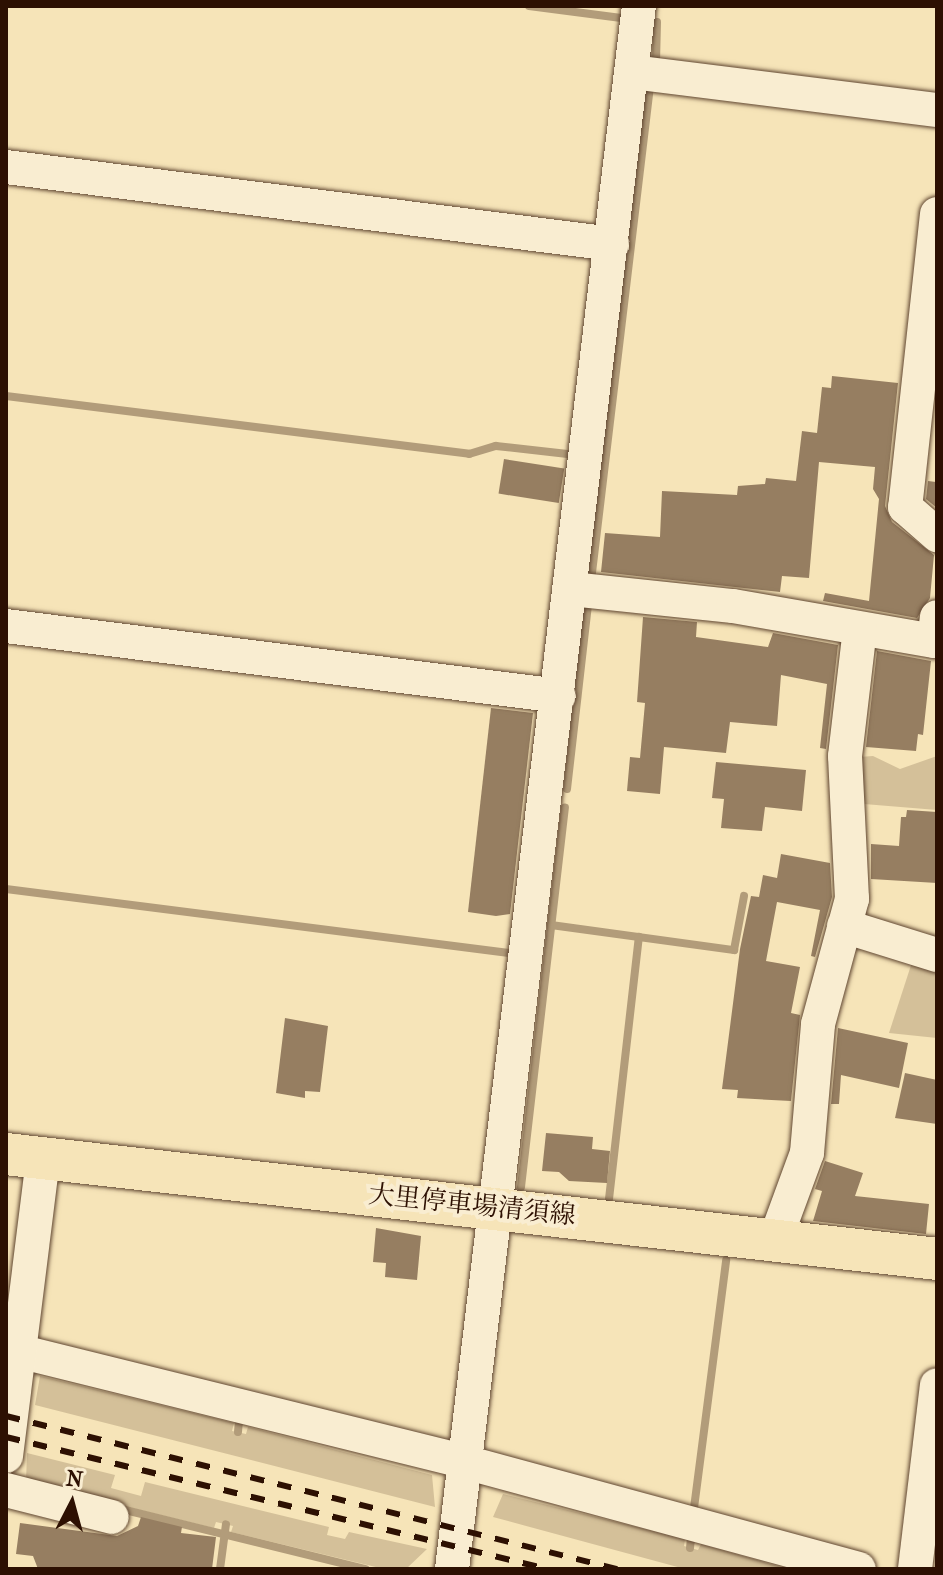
<!DOCTYPE html>
<html>
<head>
<meta charset="utf-8">
<style>
	body { margin:0 }
	#map { position:relative; width:943px; height:1575px; overflow:hidden; background:#f6e4b8; font-family:"IM FELL French Canon","Noto Serif JP",serif }
	div>[style] { position:absolute }
	[style*='--x'] { left:calc(var(--x)*1px); top:calc(var(--y)*1px); width:calc(var(--w)*1px); rotate:calc(var(--a)*1deg) }
	.green>* { inset:0; background:#d4c099 }
	.stream>* { height:8px; margin:-4px; padding:0 4px; transform-origin:4px; border-radius:4px; background:#b29c7a }
	.building>* { inset:0; background:#967e61; transform-origin:0 0 }
	.roads { filter:drop-shadow(0 0 2px #5f4530) drop-shadow(0 0 2px #5f4530) }
	.minor>* { height:34px; margin:-17px; padding:0 17px; transform-origin:17px; border-radius:17px; background:#f9edd1 }
	.major>* { height:42px; margin:-21px; padding:0 21px; transform-origin:21px; border-radius:21px; background:#f6e4b8 }
	.rail>* { height:6px; margin-top:-3px; transform-origin:0; background:repeating-linear-gradient(90deg,#2d1002 0 14px,transparent 0 28px) }
	span { translate:-50% -50%; white-space:nowrap; text-align:center; line-height:1.15; -webkit-text-stroke:8px #f9edd1; paint-order:stroke }
	.street-label { font-size:26px; color:#2d1002 }
	.frame { position:absolute; inset:0; border:8px solid #2d1002; pointer-events:none }
	.north { position:absolute; left:32px; top:1463px; width:80px; height:80px; -webkit-text-stroke:6px #f9edd1; paint-order:stroke; rotate:6deg; font-size:22px; font-weight:700; line-height:32px; text-align:center; color:#2d1002 }
	.north::after { content:''; display:block; margin:auto; width:28px; height:36px; background:#2d1002; clip-path:polygon(50% 0,100% 100%,50% 72%,0 100%) }
</style>
</head>
<body>
<div id="map">
	<div class="green">
		<i style="clip-path:polygon(873px 756px,900px 769px,937px 756px,937px 810px,864px 804px,859px 757px)"></i>
		<i style="clip-path:polygon(914px 956px,937px 961px,937px 1038px,889px 1033px)"></i>
		<i style="clip-path:polygon(40px 1376px,234px 1423px,232px 1431px,246px 1434px,248px 1427px,432px 1475px,435px 1507px,35px 1405px)"></i>
		<i style="clip-path:polygon(27px 1453px,115px 1475px,111px 1488px,141px 1496px,145px 1482px,329px 1527px,327px 1535px,345px 1539px,349px 1532px,427px 1549px,406px 1569px,384px 1569px,231px 1532px,233px 1526px,216px 1522px,214px 1528px,26px 1482px)"></i>
		<i style="clip-path:polygon(503px 1494px,685px 1539px,684px 1546px,698px 1550px,701px 1544px,788px 1569px,685px 1569px,493px 1517px)"></i>
	</div>
	<div class="stream">
		<i style="--x:529;--y:6;--w:93;--a:7.4"></i>
		<i style="--x:656;--y:63;--w:41;--a:-88.6"></i>
		<i style="--x:6;--y:396;--w:467;--a:7.1"></i>
		<i style="--x:469;--y:454;--w:28;--a:-17"></i>
		<i style="--x:496;--y:446;--w:72;--a:6.3"></i>
		<i style="--x:591;--y:581;--w:499;--a:-83.2"></i>
		<i style="--x:567;--y:789;--w:186;--a:-83.5"></i>
		<i style="--x:6;--y:889;--w:507;--a:7.25"></i>
		<i style="--x:551;--y:925;--w:185;--a:7.8"></i>
		<i style="--x:734;--y:950;--w:55;--a:-79.5"></i>
		<i style="--x:521;--y:1187;--w:382;--a:-83.4"></i>
		<i style="--x:609;--y:1199;--w:264;--a:-83.5"></i>
		<i style="--x:238;--y:1432;--w:11;--a:-85"></i>
		<i style="--x:117;--y:1508;--w:256;--a:13.8"></i>
		<i style="--x:694;--y:1508;--w:250;--a:-82.6"></i>
		<i style="--x:690;--y:1548;--w:10;--a:-84"></i>
		<i style="--x:220;--y:1569;--w:45;--a:-82.4"></i>
	</div>
	<div class="building">
		<i style="clip-path:polygon(832px 376px,898px 383px,885px 506px,892px 522px,934px 555px,930px 598px,917px 618px,823px 601px,825px 593px,869px 601px,879px 499px,873px 489px,875px 467px,819px 462px,809px 578px,782px 576px,780px 592px,601px 572px,605px 533px,660px 537px,662px 491px,737px 495px,738px 486px,765px 484px,766px 478px,796px 481px,802px 431px,817px 433px,822px 387px,831px 388px)"></i>
		<i style="left:504px;top:459px;width:61px;height:35px;rotate:9deg"></i>
		<i style="clip-path:polygon(928px 481px,936px 482px,937px 508px,926px 499px)"></i>
		<i style="clip-path:polygon(643px 617px,697px 622px,696px 637px,768px 647px,773px 633px,838px 645px,826px 749px,820px 748px,827px 684px,781px 675px,777px 726px,730px 722px,726px 753px,664px 747px,660px 794px,627px 791px,630px 757px,640px 758px,645px 703px,637px 702px)"></i>
		<i style="clip-path:polygon(877px 651px,931px 661px,923px 735px,918px 734px,916px 751px,866px 747px)"></i>
		<i style="clip-path:polygon(491px 708px,533px 713px,510px 914px,496px 916px,468px 912px)"></i>
		<i style="clip-path:polygon(716px 762px,806px 770px,802px 811px,765px 807px,762px 831px,721px 828px,724px 799px,712px 798px)"></i>
		<i style="clip-path:polygon(907px 810px,937px 812px,937px 883px,871px 879px,871px 844px,899px 846px,901px 817px,906px 817px)"></i>
		<i style="clip-path:polygon(781px 854px,830px 863px,832px 897px,815px 957px,811px 956px,820px 910px,777px 902px,766px 961px,800px 967px,791px 1013px,800px 1015px,791px 1101px,737px 1098px,738px 1090px,722px 1089px,740px 949px,751px 896px,759px 897px,763px 875px,777px 878px)"></i>
		<i style="clip-path:polygon(285px 1018px,328px 1026px,320px 1092px,305px 1091px,305px 1098px,276px 1093px)"></i>
		<i style="clip-path:polygon(838px 1028px,908px 1043px,899px 1088px,841px 1075px,839px 1104px,831px 1104px)"></i>
		<i style="clip-path:polygon(905px 1073px,937px 1080px,937px 1124px,895px 1118px)"></i>
		<i style="clip-path:polygon(546px 1133px,593px 1137px,592px 1149px,610px 1151px,607px 1183px,569px 1181px,559px 1172px,542px 1171px)"></i>
		<i style="clip-path:polygon(825px 1161px,863px 1173px,855px 1196px,929px 1204px,926px 1234px,813px 1221px,822px 1191px,815px 1189px)"></i>
		<i style="clip-path:polygon(376px 1228px,421px 1236px,417px 1280px,385px 1277px,386px 1263px,373px 1262px)"></i>
		<i style="clip-path:polygon(141px 1517px,182px 1527px,181px 1533px,216px 1537px,212px 1569px,38px 1569px,33px 1556px,16px 1554px,20px 1523px,117px 1536px,138px 1526px)"></i>
	</div>
	<div class="roads">
		<div class="minor">
			<i style="--x:632;--y:72;--w:307;--a:7.1"></i>
			<i style="--x:6;--y:167;--w:611;--a:7.24"></i>
			<i style="--x:937;--y:214;--w:295;--a:96.2"></i>
			<i style="--x:905;--y:507;--w:43;--a:41.2"></i>
			<i style="--x:571;--y:589;--w:163;--a:6"></i>
			<i style="--x:733;--y:606;--w:204;--a:9.9"></i>
			<i style="--x:934;--y:641;--w:24;--a:-83"></i>
			<i style="--x:6;--y:626;--w:557;--a:7.21"></i>
			<i style="--x:844;--y:926;--w:97;--a:17.3"></i>
			<i style="--x:775;--y:1240;--w:93;--a:-69.8"></i>
			<i style="--x:807;--y:1153;--w:129;--a:-85.1"></i>
			<i style="--x:818;--y:1024;--w:130;--a:-74.8"></i>
			<i style="--x:852;--y:899;--w:143;--a:-92.8"></i>
			<i style="--x:845;--y:756;--w:128;--a:-83.3"></i>
			<i style="--x:6;--y:1348;--w:473;--a:13.9"></i>
			<i style="--x:465;--y:1462;--w:408;--a:15.2"></i>
			<i style="--x:6;--y:1456;--w:299;--a:-82.9"></i>
			<i style="--x:6;--y:1490;--w:109;--a:14.3"></i>
			<i style="--x:452;--y:1569;--w:1574;--a:-83.18"></i>
			<i style="--x:915;--y:1569;--w:185;--a:-83.2"></i>
		</div>
		<div class="major">
			<i style="--x:6;--y:1154;--w:937;--a:6.43"></i>
		</div>
	</div>
	<div class="rail">
		<i style="--x:6;--y:1416;--w:630;--a:14.06"></i>
		<i style="--x:6;--y:1437;--w:557;--a:13.71"></i>
	</div>
	<div class="street-label">
		<span style="left:472px;top:1205px;rotate:6deg">大里停車場清須線</span>
	</div>
	<div class="frame"></div>
	<div class="north">N</div>
</div>
</body>
</html>
